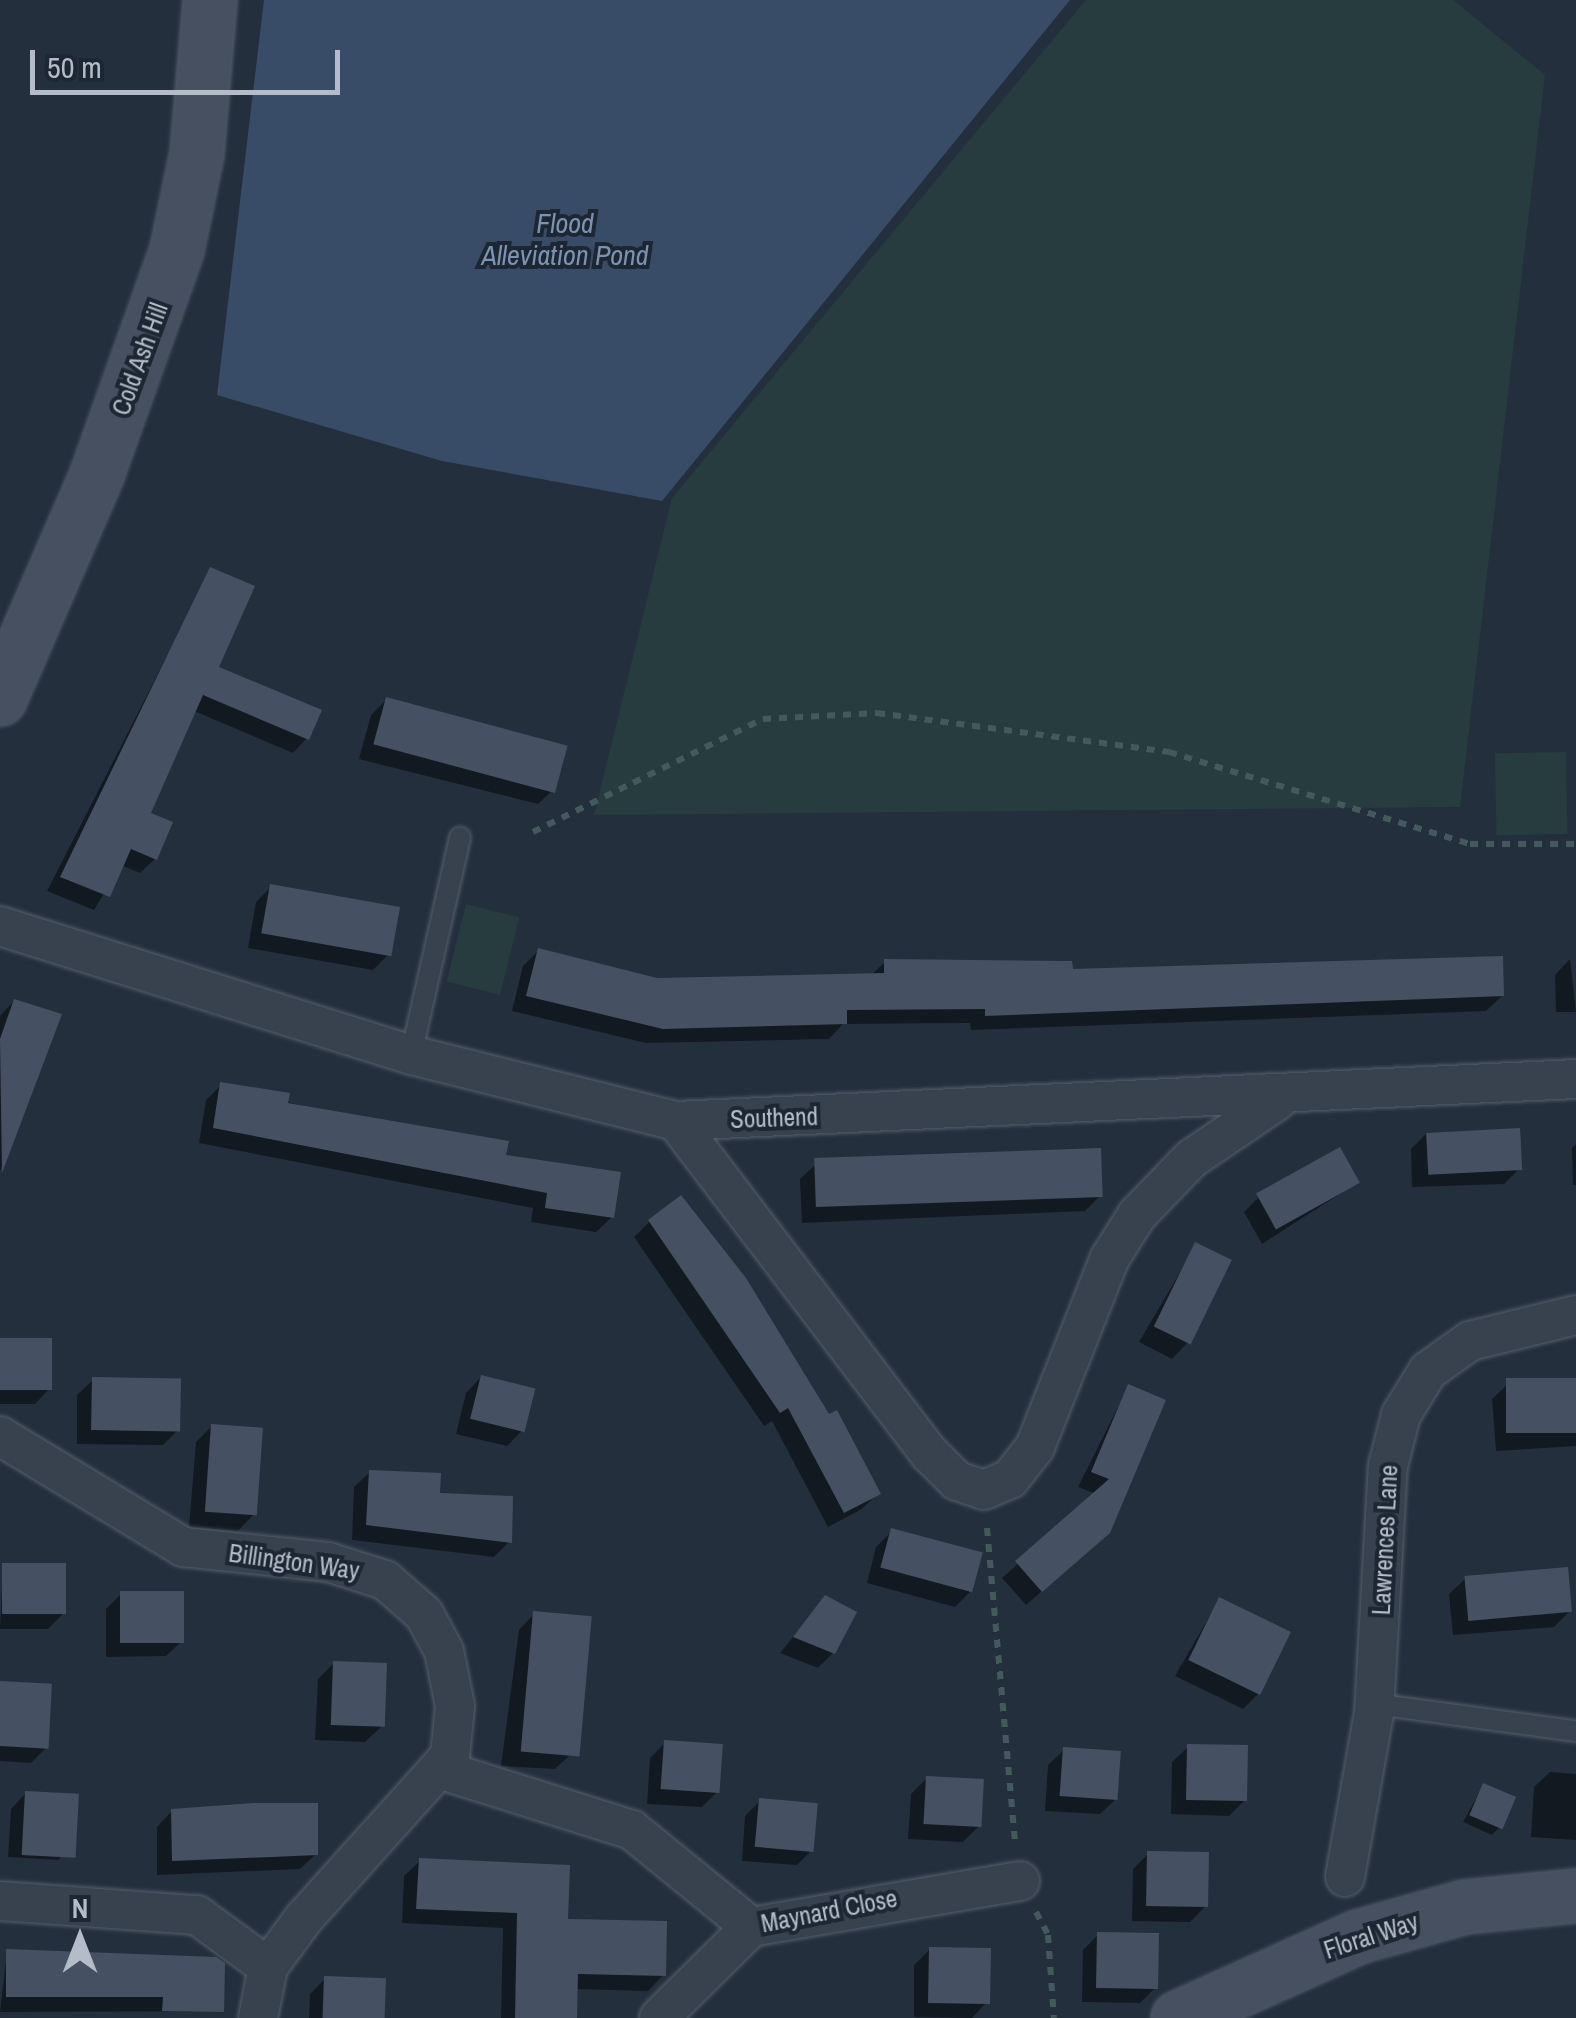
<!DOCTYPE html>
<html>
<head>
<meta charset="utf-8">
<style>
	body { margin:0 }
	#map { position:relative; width:1576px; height:2018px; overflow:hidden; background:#242f3e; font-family:"Archivo Narrow",sans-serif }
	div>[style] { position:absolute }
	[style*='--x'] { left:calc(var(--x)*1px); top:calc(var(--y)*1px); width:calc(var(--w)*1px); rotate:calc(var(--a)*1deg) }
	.green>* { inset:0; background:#263c3f; transform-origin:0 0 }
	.water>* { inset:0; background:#394c67 }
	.shadow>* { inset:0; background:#0007 }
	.building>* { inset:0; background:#455162; transform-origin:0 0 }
	.path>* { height:6px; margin-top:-3px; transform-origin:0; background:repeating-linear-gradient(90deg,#44595c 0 8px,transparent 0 16px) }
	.roads { filter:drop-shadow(0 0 2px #565f6c) drop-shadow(0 0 2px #565f6c) }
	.lane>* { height:20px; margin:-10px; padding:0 10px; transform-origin:10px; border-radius:10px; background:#38414e }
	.street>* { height:38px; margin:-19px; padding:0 19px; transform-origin:19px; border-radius:19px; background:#38414e }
	.secondary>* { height:52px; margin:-26px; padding:0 26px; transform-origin:26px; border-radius:26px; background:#465061 }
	span { translate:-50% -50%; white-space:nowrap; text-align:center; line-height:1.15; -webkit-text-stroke:8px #1d2633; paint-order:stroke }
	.street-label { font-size:25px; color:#b4bcc9 }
	.water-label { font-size:28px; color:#7c92b1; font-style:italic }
	.north { position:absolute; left:30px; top:1888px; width:100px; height:100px; -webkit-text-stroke:8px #1d2633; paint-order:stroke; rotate:0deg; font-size:28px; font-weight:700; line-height:40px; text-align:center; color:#b4bcc9 }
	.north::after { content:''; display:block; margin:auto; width:35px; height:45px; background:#b4bcc9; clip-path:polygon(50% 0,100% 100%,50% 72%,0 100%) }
	.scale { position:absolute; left:30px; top:50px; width:310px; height:45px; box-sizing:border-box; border:5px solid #b4bcc9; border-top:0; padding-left:12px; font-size:30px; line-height:35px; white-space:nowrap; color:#b4bcc9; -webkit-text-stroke:8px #1d2633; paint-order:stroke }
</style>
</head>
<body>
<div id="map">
	<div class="green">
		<i style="clip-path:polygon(1086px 0,1453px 0,1545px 75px,1460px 807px,594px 815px,672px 498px)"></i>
		<i style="left:1566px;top:752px;width:82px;height:71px;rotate:89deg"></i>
		<i style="left:466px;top:904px;width:55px;height:80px;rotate:14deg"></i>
	</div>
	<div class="water">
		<i style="clip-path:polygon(264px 0,1070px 0,662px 501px,442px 461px,217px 395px)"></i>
	</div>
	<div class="shadow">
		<i style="clip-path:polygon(211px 570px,215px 668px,307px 738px,293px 753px,194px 711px,148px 814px,155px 859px,140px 873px,121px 865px,94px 910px,47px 891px)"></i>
		<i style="clip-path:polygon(386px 700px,554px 789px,538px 804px,359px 759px,371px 715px)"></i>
		<i style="clip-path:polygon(271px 887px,389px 954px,373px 970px,248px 948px,256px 902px)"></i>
		<i style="clip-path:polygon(538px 951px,656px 980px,870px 976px,885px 962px,1502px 996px,1486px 1011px,971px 1030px,970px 1023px,843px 1024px,829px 1039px,646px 1043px,512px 1011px,523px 966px)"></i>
		<i style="clip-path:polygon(1570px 959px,1576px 1012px,1556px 1012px,1555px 975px)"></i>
		<i style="clip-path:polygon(14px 1001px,58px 1016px,0 1171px,0 1016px)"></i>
		<i style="clip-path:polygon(221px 1085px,504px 1157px,612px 1217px,596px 1232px,531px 1222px,533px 1208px,199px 1143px,206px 1100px)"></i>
		<i style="clip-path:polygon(1427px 1133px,1519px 1169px,1504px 1184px,1412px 1187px,1411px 1149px)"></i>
		<i style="clip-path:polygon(1576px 1144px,1576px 1185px,1573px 1185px,1572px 1148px)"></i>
		<i style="clip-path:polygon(816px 1164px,1100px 1196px,1085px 1211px,802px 1223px,800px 1179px)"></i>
		<i style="clip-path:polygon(1357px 1183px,1262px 1244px,1244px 1212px,1259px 1197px)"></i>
		<i style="clip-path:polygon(650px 1221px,828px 1417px,878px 1493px,862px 1509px,828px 1527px,772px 1421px,764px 1426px,634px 1237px)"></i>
		<i style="clip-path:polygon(1196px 1245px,1187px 1343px,1172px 1359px,1139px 1342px)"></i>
		<i style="clip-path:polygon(0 1340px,50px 1388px,35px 1404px,0 1404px)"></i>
		<i style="clip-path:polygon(481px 1377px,522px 1431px,507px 1446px,456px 1434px,466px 1393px)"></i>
		<i style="clip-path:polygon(1576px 1379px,1576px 1446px,1496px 1451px,1492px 1399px,1507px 1385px)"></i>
		<i style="clip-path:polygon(93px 1380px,178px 1430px,163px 1445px,77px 1444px,77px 1395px)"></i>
		<i style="clip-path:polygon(1128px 1387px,1162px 1401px,1092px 1548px,1026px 1605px,1002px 1578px,1096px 1494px,1078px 1487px)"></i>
		<i style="clip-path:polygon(212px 1426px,253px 1515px,238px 1531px,189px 1527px,196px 1442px)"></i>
		<i style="clip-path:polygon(370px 1472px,437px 1495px,509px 1542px,494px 1557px,352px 1540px,354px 1487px)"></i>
		<i style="clip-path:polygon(892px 1531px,970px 1592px,955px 1607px,867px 1583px,876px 1547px)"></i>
		<i style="clip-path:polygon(3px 1566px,64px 1613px,48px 1629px,0 1629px)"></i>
		<i style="clip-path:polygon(1465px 1579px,1570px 1611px,1554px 1627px,1453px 1635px,1449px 1594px)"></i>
		<i style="clip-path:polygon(121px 1594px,182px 1641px,166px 1656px,106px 1657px,106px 1609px)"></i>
		<i style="clip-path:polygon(825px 1598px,833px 1653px,818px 1668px,780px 1653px)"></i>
		<i style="clip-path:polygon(1219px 1600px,1258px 1694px,1243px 1709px,1175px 1676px)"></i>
		<i style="clip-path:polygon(534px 1614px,571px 1754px,555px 1769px,501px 1766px,519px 1630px)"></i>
		<i style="clip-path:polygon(334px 1663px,381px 1727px,365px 1742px,315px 1740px,318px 1679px)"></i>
		<i style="clip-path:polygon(0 1684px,46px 1748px,31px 1763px,0 1761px)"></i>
		<i style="clip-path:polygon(665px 1743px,717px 1792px,702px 1807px,647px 1804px,650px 1758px)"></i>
		<i style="clip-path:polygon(1188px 1747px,1245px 1800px,1229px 1816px,1171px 1814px,1172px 1762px)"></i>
		<i style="clip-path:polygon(1064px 1750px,1116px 1799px,1100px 1814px,1045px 1811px,1048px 1765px)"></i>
		<i style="clip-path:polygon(1550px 1772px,1576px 1774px,1576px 1840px,1531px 1837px,1534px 1787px)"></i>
		<i style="clip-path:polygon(927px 1778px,979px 1826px,963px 1842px,908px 1839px,911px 1794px)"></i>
		<i style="clip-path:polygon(1483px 1786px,1499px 1828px,1492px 1835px,1463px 1822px)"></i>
		<i style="clip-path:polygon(26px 1793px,73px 1844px,58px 1860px,8px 1857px,11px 1809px)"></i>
		<i style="clip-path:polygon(760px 1801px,812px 1850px,797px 1865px,742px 1861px,745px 1816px)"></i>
		<i style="clip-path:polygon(172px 1811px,316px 1854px,300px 1869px,157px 1875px,157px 1827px)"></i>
		<i style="clip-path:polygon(1148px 1854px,1205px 1907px,1190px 1922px,1132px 1921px,1133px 1869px)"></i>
		<i style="clip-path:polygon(420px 1861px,663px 1975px,648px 1991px,575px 1989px,574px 2018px,501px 2018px,503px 1928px,402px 1923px,404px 1876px)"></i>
		<i style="clip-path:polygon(1098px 1935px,1155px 1988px,1140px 2003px,1082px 2002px,1083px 1950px)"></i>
		<i style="clip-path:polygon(930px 1949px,987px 2002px,972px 2018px,914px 2017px,914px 1965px)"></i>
		<i style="clip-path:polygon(7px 1951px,221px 2011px,0 2012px)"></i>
		<i style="clip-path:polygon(325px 1979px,383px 2018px,309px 2018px,310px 1994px)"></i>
	</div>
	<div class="building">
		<i style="clip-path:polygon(210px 567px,255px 586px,219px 667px,322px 710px,309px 740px,203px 695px,151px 813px,173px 822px,157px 860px,131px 849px,110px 897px,60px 877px)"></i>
		<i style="left:386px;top:697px;width:188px;height:49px;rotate:15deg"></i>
		<i style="left:270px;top:884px;width:132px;height:50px;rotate:10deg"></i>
		<i style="clip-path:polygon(538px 948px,657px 978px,884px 973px,884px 959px,1072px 961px,1073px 969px,1503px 956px,1504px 996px,985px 1016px,985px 1009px,847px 1010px,847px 1024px,663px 1029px,526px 996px)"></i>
		<i style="clip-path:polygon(14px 999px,62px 1014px,2px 1173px,0 1039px)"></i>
		<i style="clip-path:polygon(220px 1082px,290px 1093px,288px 1103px,509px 1141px,506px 1155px,621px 1172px,614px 1218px,545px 1208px,547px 1193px,213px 1128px)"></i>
		<i style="left:1520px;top:1128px;width:42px;height:94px;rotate:87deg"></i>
		<i style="left:1340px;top:1147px;width:41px;height:96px;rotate:61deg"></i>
		<i style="left:1101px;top:1148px;width:49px;height:287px;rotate:88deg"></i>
		<i style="clip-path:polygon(681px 1195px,746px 1278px,829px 1414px,837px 1410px,881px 1494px,844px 1513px,788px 1408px,780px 1413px,648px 1220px)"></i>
		<i style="left:1195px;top:1242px;width:41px;height:94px;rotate:26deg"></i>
		<i style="left:0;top:1338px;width:52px;height:52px"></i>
		<i style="left:481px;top:1375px;width:56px;height:45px;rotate:14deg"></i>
		<i style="left:92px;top:1377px;width:89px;height:53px;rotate:1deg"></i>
		<i style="left:1576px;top:1378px;width:55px;height:70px;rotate:90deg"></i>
		<i style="clip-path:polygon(1128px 1384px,1166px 1400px,1110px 1533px,1042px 1592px,1015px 1561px,1109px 1479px,1091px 1472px)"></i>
		<i style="left:211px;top:1424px;width:52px;height:88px;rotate:4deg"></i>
		<i style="clip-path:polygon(369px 1470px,441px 1473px,440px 1493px,513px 1496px,512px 1543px,366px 1525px)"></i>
		<i style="left:891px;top:1528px;width:95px;height:41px;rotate:15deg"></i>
		<i style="left:66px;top:1563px;width:51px;height:64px;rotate:90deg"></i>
		<i style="left:1568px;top:1567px;width:45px;height:104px;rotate:85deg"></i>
		<i style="left:120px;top:1591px;width:64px;height:52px"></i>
		<i style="clip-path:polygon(825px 1595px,857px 1612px,835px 1654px,793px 1637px)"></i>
		<i style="left:1219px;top:1597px;width:80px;height:70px;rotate:26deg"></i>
		<i style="left:533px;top:1611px;width:59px;height:141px;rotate:5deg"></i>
		<i style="left:333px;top:1661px;width:54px;height:64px;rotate:2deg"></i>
		<i style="left:0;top:1681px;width:52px;height:65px;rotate:3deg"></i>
		<i style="left:664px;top:1740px;width:59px;height:49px;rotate:4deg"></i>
		<i style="left:1187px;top:1744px;width:61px;height:56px;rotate:1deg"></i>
		<i style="left:1063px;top:1747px;width:58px;height:49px;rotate:4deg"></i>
		<i style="left:926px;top:1776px;width:58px;height:48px;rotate:3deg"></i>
		<i style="left:1483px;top:1783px;width:36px;height:35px;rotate:23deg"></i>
		<i style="left:25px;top:1791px;width:54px;height:64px;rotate:3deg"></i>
		<i style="left:759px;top:1798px;width:59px;height:49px;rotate:5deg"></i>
		<i style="clip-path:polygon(254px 1803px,318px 1803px,318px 1855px,172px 1861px,171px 1809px)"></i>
		<i style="left:1147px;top:1851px;width:62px;height:55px;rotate:1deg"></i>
		<i style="clip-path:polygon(419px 1858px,570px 1865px,568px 1919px,667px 1921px,666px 1976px,578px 1974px,577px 2018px,515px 2018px,517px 1913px,416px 1909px)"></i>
		<i style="left:1097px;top:1932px;width:62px;height:56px;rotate:1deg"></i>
		<i style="left:929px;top:1947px;width:62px;height:56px;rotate:1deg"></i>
		<i style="clip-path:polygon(6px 1949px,216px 1957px,225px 1963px,224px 2012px,162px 2011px,163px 1997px,6px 1997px)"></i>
		<i style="left:324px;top:1976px;width:62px;height:42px;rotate:2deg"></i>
	</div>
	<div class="path">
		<i style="--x:533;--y:832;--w:256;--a:-26.2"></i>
		<i style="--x:763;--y:719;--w:114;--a:-3"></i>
		<i style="--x:877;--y:713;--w:295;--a:7.6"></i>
		<i style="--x:1169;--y:752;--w:315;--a:17"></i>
		<i style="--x:1470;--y:844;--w:106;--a:0"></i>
		<i style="--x:987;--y:1528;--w:317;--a:84.9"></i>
		<i style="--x:1036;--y:1912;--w:26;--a:62"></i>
		<i style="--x:1048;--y:1935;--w:83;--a:85.9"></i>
	</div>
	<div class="roads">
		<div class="lane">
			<i style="--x:411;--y:1055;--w:223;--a:-77.3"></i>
			<i style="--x:1375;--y:1704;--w:203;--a:7.7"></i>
		</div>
		<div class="street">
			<i style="--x:0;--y:926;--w:431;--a:17.4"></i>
			<i style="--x:411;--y:1055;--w:273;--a:14"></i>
			<i style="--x:676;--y:1121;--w:901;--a:-2.67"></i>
			<i style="--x:676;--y:1121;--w:419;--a:52.7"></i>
			<i style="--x:930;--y:1454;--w:38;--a:45"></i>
			<i style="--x:957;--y:1481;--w:28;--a:18"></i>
			<i style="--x:984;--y:1490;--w:28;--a:-23"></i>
			<i style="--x:1010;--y:1479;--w:41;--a:-52"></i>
			<i style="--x:1035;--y:1447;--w:203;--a:-68.4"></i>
			<i style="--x:1110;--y:1258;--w:51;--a:-57.9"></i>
			<i style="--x:1137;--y:1215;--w:78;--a:-46"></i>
			<i style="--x:1191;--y:1159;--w:105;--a:-34.1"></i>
			<i style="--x:0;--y:1436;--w:214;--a:31.2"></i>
			<i style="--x:183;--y:1547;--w:146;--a:5.9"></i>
			<i style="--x:328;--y:1562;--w:60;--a:17.5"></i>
			<i style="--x:385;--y:1580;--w:52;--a:41.1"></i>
			<i style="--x:424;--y:1614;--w:42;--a:61.6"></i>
			<i style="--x:444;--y:1651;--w:56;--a:78.7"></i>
			<i style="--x:455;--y:1706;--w:50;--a:95.7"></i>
			<i style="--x:450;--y:1756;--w:218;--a:132"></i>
			<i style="--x:304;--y:1918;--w:61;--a:126.3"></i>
			<i style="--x:268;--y:1967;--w:52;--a:101.1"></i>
			<i style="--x:442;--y:1770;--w:199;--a:17.5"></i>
			<i style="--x:632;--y:1830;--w:154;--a:39.2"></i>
			<i style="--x:751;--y:1927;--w:273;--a:-9.7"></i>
			<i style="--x:1345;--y:1877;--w:167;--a:-80"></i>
			<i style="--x:1374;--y:1713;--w:247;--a:-86.8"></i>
			<i style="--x:1388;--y:1466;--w:53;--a:-75.7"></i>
			<i style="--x:1401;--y:1415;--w:52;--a:-58.5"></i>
			<i style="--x:1428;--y:1371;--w:52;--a:-35.5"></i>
			<i style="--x:1470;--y:1341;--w:109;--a:-13.8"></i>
			<i style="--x:0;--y:1901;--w:197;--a:4.1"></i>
			<i style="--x:197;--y:1915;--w:88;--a:36.2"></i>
			<i style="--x:659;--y:2018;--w:129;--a:-44.7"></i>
		</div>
		<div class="secondary">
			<i style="--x:0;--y:699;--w:247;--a:-66.6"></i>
			<i style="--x:98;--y:472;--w:236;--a:-70.4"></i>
			<i style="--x:177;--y:250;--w:99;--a:-78.3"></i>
			<i style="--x:197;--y:153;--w:154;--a:-85.1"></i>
			<i style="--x:1178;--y:2018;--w:197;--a:-24.2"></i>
			<i style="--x:1358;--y:1937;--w:111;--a:-15.7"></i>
			<i style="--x:1465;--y:1907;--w:112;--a:-5.7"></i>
		</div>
	</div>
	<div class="street-label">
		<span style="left:140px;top:359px;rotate:-70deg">Cold Ash Hill</span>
		<span style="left:774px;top:1118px;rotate:-2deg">Southend</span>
		<span style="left:1385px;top:1540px;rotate:-87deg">Lawrences Lane</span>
		<span style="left:294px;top:1562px;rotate:8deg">Billington Way</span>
		<span style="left:829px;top:1911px;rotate:-11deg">Maynard Close</span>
		<span style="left:1371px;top:1936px;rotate:-18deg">Floral Way</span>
	</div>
	<div class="water-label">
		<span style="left:565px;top:239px">Flood<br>Alleviation Pond</span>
	</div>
	<div class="north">N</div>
	<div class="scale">50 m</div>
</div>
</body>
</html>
